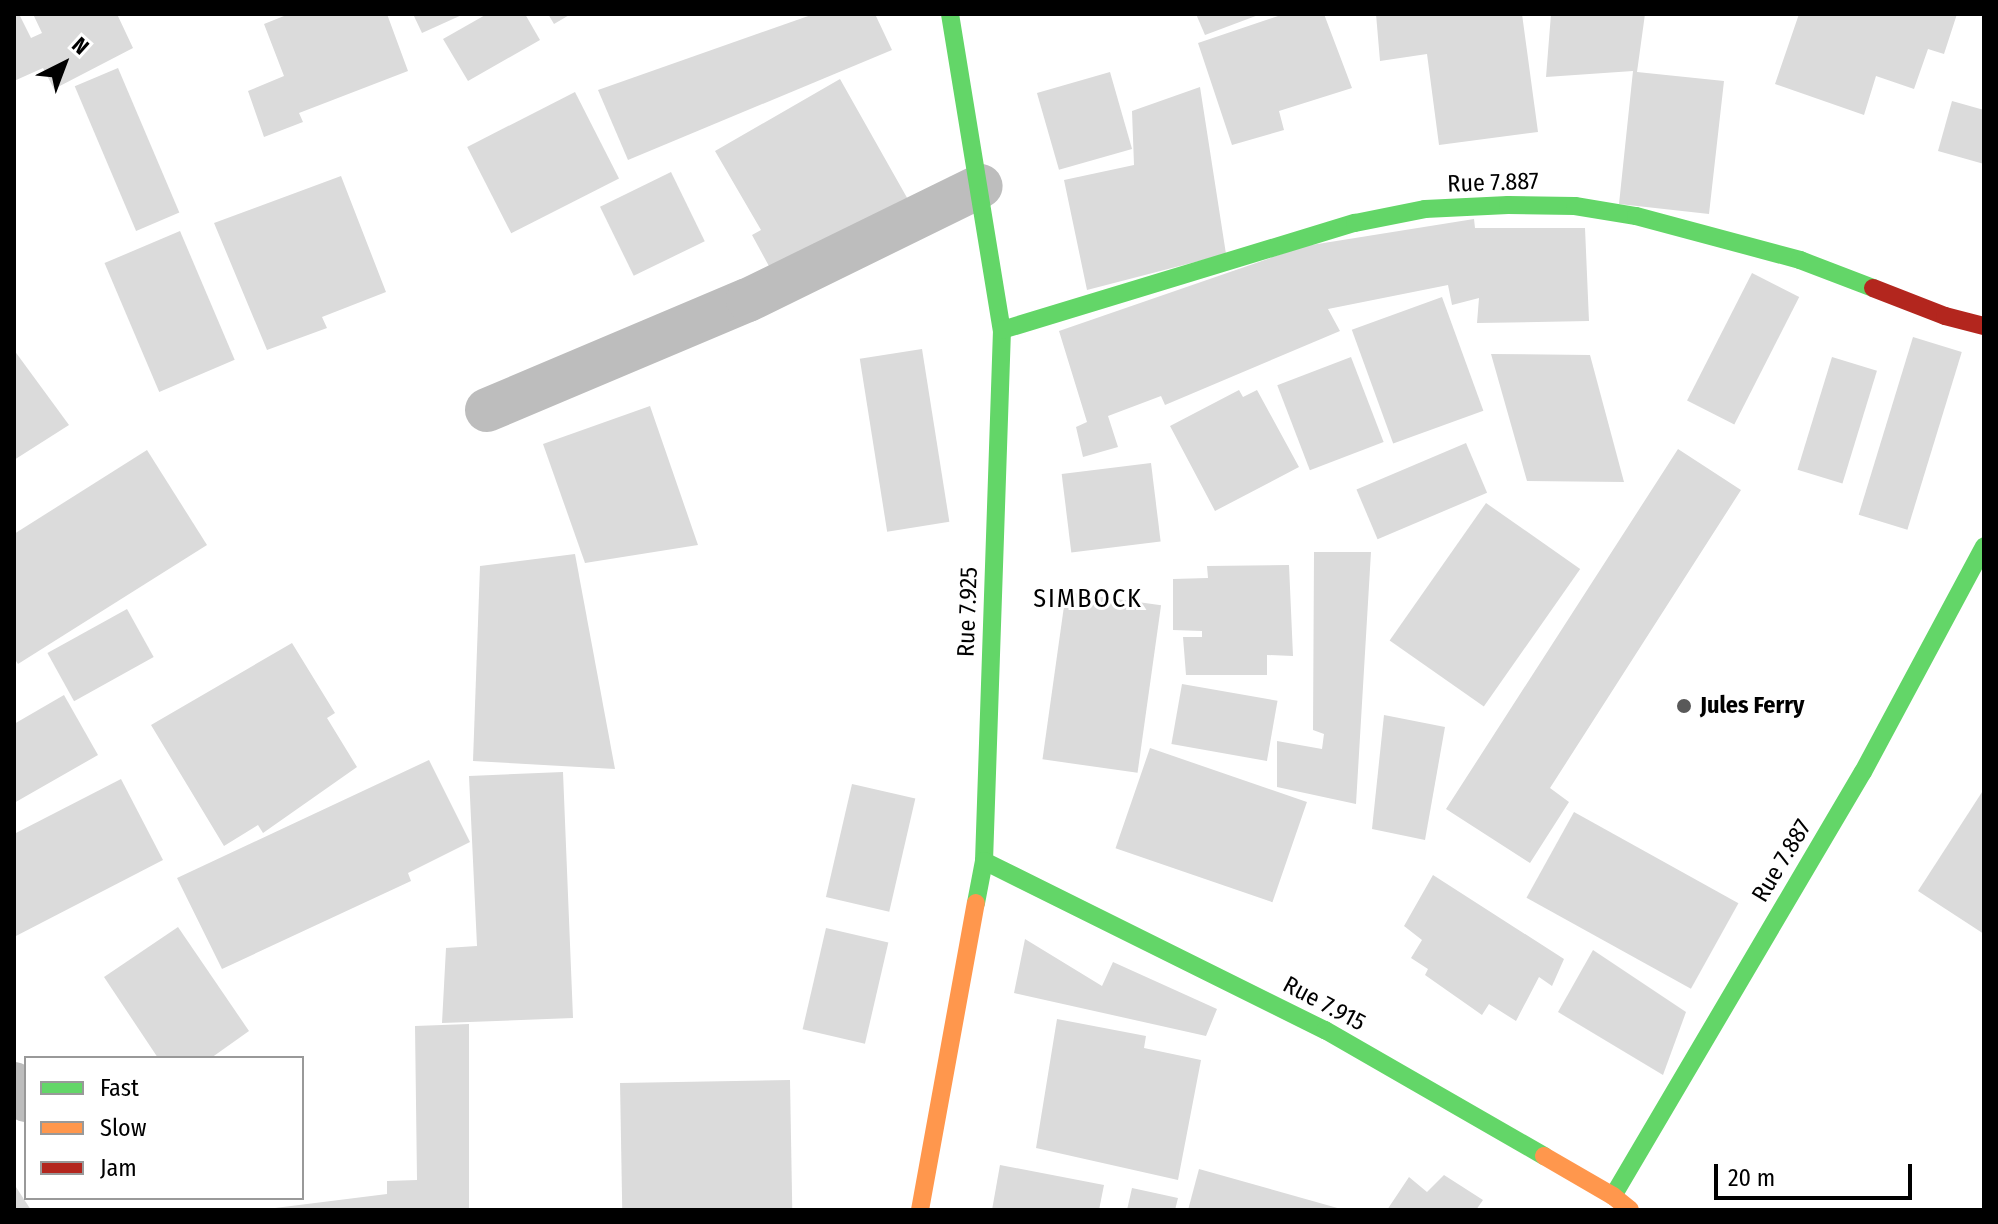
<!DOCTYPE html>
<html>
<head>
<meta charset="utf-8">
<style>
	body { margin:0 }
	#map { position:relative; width:1998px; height:1224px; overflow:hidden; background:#fff; font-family:"Fira Sans Condensed",sans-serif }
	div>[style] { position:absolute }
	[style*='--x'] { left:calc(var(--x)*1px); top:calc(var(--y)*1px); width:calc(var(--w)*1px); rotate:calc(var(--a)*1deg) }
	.building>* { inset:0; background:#dbdbdb; transform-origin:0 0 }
	.street>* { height:44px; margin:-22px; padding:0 22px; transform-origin:22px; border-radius:22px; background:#bdbdbd }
	.fast>* { height:18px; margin:-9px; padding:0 9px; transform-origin:9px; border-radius:9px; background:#63d668 }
	.slow>* { height:18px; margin:-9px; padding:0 9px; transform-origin:9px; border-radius:9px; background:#ff974d }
	.jam>* { height:18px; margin:-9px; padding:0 9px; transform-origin:9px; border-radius:9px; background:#b3261e }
	.dots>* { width:22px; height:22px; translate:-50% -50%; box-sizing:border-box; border:4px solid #fff; border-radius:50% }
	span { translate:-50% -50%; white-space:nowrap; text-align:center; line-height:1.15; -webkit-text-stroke:6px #fff; paint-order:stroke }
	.street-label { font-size:24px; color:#000 }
	.poi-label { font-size:24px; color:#000; font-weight:700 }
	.left { translate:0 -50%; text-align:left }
	.neighbourhood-label { font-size:26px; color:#000; letter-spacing:2px }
	.frame { position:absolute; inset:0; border:16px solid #000; pointer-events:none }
	.legend { position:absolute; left:24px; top:1056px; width:280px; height:144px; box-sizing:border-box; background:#fff; border:2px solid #999; margin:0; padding:10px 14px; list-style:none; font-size:24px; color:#000 }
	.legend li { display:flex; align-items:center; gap:16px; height:40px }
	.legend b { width:40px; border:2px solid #999 }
	.north { position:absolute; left:24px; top:24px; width:80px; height:80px; -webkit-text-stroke:6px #fff; paint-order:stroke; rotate:42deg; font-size:22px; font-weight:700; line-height:32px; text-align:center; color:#000 }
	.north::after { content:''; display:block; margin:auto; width:28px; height:36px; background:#000; clip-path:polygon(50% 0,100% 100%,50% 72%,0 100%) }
	.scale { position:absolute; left:1714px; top:1164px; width:198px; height:36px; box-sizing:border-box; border:4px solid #000; border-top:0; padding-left:10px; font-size:24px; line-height:28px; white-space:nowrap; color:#000; -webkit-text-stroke:6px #fff; paint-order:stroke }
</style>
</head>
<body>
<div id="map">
	<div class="building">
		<i style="clip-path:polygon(14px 14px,19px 14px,31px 38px,42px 33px,33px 14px,117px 14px,133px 48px,54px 89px,43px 68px,14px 81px)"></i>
		<i style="clip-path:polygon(289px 14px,387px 14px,408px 71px,299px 113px,303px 122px,264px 137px,248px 91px,284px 76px,264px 24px)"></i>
		<i style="clip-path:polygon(413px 14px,464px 14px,422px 33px)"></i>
		<i style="clip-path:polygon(487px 14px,525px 14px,540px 40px,468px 81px,443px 39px)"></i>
		<i style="clip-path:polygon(548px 14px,571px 14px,554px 24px)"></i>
		<i style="clip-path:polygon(814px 14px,875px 14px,892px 50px,628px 160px,598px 90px)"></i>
		<i style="clip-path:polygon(1196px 14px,1261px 14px,1205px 35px)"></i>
		<i style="clip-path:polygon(1284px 14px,1324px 14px,1352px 88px,1279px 111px,1284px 130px,1232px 145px,1198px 43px)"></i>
		<i style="clip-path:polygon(1376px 14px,1522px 14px,1538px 132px,1439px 145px,1427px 54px,1380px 61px)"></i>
		<i style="clip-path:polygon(1551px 14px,1645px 14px,1637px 72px,1724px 81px,1709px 214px,1619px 204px,1633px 71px,1546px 77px)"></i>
		<i style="clip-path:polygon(1799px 14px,1957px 14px,1944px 54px,1928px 49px,1914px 89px,1876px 76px,1864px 115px,1775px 84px)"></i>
		<i style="left:118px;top:68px;width:157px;height:47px;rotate:67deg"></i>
		<i style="left:1110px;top:72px;width:80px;height:76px;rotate:74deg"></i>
		<i style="clip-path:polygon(840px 79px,910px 203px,776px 279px,752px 235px,761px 230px,715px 151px)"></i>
		<i style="clip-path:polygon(1200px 87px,1226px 254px,1087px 290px,1064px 180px,1134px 165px,1132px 111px)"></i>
		<i style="left:575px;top:92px;width:97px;height:121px;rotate:63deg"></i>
		<i style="clip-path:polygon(1952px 101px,1984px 110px,1984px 164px,1938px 151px)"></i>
		<i style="left:671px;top:172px;width:77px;height:79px;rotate:64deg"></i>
		<i style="clip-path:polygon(341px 176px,386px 292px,322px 317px,327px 328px,267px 350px,214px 223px)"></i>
		<i style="clip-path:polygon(1474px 219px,1475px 228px,1585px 228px,1589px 321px,1477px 323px,1479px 298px,1452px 305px,1448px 285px,1328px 309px,1340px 331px,1165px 405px,1161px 396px,1108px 416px,1118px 447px,1083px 457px,1076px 427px,1087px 422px,1059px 331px,1305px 246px)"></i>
		<i style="left:180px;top:231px;width:140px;height:82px;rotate:67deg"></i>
		<i style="left:1752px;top:273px;width:53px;height:143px;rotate:27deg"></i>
		<i style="left:1442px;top:297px;width:121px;height:96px;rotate:70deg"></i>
		<i style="left:1913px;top:337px;width:51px;height:186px;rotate:17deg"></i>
		<i style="left:922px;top:349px;width:175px;height:63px;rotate:81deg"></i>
		<i style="clip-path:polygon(14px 350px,69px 425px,14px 460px)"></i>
		<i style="clip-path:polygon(1491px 354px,1590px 355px,1624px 482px,1527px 481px)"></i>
		<i style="left:1351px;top:357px;width:91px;height:79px;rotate:69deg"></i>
		<i style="left:1832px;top:357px;width:47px;height:118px;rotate:17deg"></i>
		<i style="clip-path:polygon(1239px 390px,1243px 397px,1257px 390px,1299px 467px,1215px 511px,1170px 426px)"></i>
		<i style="clip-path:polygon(650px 406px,698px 545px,585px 563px,543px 444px)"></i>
		<i style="left:1466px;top:443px;width:54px;height:119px;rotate:67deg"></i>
		<i style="clip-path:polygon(1678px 449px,1741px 490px,1550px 788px,1569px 802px,1530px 863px,1446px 809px)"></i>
		<i style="clip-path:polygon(147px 450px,207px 545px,18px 664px,14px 658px,14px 534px)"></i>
		<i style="left:1151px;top:463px;width:79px;height:90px;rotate:83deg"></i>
		<i style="left:1486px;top:503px;width:115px;height:168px;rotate:35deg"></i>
		<i style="clip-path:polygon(1314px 552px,1371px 552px,1356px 804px,1277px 787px,1277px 741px,1322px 749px,1324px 734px,1313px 730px)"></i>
		<i style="clip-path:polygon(575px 554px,615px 769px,473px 761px,480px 566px)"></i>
		<i style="clip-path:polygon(1289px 565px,1293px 656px,1267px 655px,1267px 675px,1186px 675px,1183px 637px,1202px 637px,1202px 631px,1173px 630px,1173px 579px,1208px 578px,1207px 566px)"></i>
		<i style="left:1066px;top:592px;width:96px;height:169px;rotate:8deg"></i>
		<i style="left:127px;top:609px;width:55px;height:91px;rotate:61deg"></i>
		<i style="clip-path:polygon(292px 643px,335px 713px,327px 718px,357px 767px,263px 833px,258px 825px,224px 846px,151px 725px)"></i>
		<i style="left:1182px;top:684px;width:97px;height:61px;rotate:10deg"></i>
		<i style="clip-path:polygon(64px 695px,98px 755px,14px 803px,14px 724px)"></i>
		<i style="clip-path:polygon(1384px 715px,1445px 727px,1425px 840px,1372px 829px)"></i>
		<i style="left:1150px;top:748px;width:166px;height:106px;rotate:19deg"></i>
		<i style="clip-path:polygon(429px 760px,470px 842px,408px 873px,411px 881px,222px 969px,177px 878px)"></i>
		<i style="clip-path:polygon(563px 772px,573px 1018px,442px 1023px,446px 948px,477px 946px,469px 776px)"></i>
		<i style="clip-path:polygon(121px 779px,163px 860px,14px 937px,14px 834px)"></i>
		<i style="left:852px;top:784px;width:65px;height:116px;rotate:13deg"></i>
		<i style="clip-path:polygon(1984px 789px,1984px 934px,1918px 891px)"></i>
		<i style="left:1574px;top:812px;width:188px;height:98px;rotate:29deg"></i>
		<i style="clip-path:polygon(1433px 875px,1564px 959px,1552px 986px,1539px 977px,1516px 1021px,1489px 1004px,1482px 1015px,1425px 975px,1428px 969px,1411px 958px,1422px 940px,1404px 926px)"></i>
		<i style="clip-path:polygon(178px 927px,249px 1031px,211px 1058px,158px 1058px,104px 977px)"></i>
		<i style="left:826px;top:928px;width:64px;height:104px;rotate:13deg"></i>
		<i style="clip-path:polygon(1025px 939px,1102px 986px,1113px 962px,1217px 1009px,1206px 1036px,1014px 993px)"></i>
		<i style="clip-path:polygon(1593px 950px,1686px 1012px,1663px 1075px,1558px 1012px)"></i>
		<i style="clip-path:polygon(1057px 1019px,1146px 1036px,1144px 1048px,1201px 1060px,1178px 1180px,1036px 1148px)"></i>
		<i style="clip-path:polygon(469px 1024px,469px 1210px,259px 1210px,387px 1194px,387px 1181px,417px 1180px,415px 1026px)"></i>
		<i style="left:790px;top:1080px;width:130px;height:170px;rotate:89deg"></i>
		<i style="clip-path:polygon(1000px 1165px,1104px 1185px,1099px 1210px,992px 1210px)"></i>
		<i style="clip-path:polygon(1199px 1169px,1341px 1209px,1341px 1210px,1188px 1210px)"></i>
		<i style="clip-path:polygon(1444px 1175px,1483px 1200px,1476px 1210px,1387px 1210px,1409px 1177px,1427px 1192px)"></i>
		<i style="clip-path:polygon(14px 1184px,31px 1210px,14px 1210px)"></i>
		<i style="clip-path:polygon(1132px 1188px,1178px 1198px,1175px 1210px,1127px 1210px)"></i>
	</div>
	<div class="street">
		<i style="--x:487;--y:410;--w:283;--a:-22.9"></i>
		<i style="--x:748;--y:300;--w:259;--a:-26.1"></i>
		<i style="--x:14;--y:1084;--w:20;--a:53"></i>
	</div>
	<div class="fast">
		<i style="--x:950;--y:14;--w:320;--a:80.7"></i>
		<i style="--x:1002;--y:330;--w:531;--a:91.94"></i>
		<i style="--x:984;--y:861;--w:43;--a:100.8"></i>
		<i style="--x:1002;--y:330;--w:369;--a:-16.9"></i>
		<i style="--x:1355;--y:223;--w:71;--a:-11.3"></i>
		<i style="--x:1425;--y:209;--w:83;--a:-2.8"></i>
		<i style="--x:1508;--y:205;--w:67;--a:0.9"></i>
		<i style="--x:1575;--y:206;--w:62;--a:9.3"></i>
		<i style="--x:1636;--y:216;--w:170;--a:15"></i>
		<i style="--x:1800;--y:260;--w:78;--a:21"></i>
		<i style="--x:984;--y:861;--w:381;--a:26.4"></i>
		<i style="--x:1325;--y:1030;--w:253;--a:29.9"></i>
		<i style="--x:1613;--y:1196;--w:492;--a:-59.5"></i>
		<i style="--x:1863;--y:772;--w:256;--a:-61.8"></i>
	</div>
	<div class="slow">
		<i style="--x:1544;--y:1156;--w:80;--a:30.1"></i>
		<i style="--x:1613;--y:1196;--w:22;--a:39"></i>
		<i style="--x:920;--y:1210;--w:312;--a:-79.7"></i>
	</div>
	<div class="jam">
		<i style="--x:1873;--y:288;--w:77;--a:21.3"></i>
		<i style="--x:1945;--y:316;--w:40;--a:14.4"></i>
	</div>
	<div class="dots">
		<i style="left:1684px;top:706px;background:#595959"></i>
	</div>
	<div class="street-label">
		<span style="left:1493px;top:183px;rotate:-2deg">Rue 7.887</span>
		<span style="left:968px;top:612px;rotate:-88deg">Rue 7.925</span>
		<span style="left:1782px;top:861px;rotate:-59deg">Rue 7.887</span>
		<span style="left:1324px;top:1004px;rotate:28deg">Rue 7.915</span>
	</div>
	<div class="poi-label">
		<span class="left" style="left:1700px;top:706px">Jules Ferry</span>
	</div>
	<div class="neighbourhood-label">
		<span style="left:1088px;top:599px">SIMBOCK</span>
	</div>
	<div class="frame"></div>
	<ul class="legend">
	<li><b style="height:10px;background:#63d668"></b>Fast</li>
	<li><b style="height:10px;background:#ff974d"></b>Slow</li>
	<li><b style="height:10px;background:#b3261e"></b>Jam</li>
	</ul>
	<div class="north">N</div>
	<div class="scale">20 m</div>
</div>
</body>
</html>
